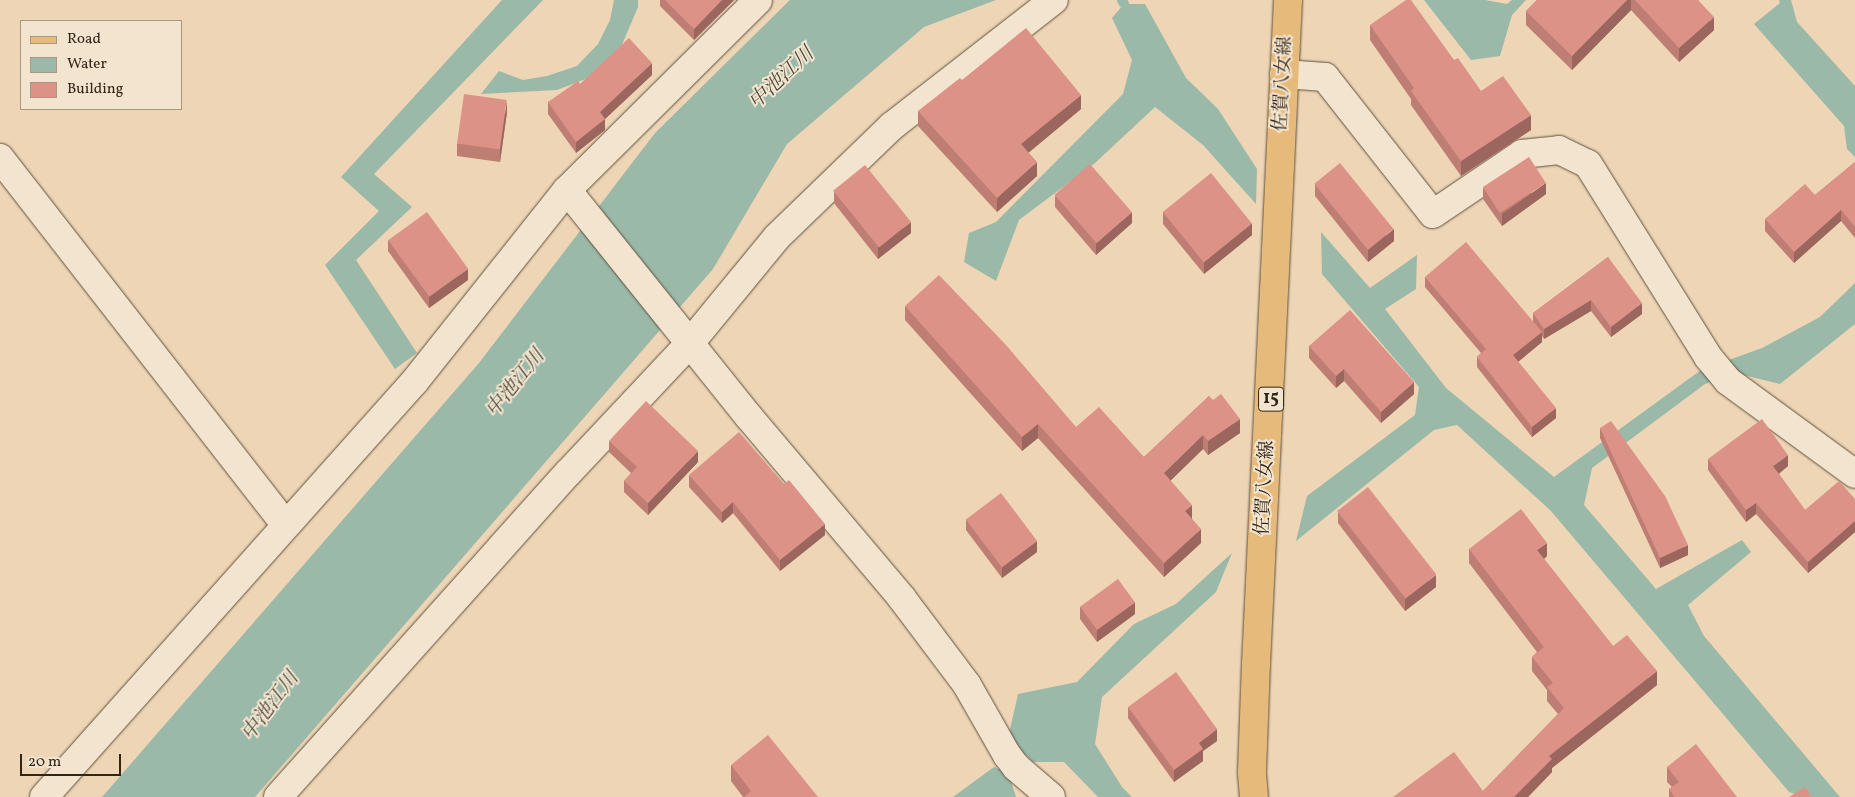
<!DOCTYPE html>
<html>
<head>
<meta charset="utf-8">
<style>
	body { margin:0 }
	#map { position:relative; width:1855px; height:797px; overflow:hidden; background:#edd5b5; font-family:Vollkorn,"Noto Serif JP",serif }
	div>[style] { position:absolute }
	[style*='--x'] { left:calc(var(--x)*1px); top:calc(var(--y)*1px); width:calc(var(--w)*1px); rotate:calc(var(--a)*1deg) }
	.water>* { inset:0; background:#9ab9a8 }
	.stream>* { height:10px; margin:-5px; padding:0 5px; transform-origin:5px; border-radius:5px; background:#9ab9a8 }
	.roads { filter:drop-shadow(0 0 1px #60513e) drop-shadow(0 0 1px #60513e) }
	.minor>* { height:28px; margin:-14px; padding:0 14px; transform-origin:14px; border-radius:14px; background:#f3e4cf }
	.major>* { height:28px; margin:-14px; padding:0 14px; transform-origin:14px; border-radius:14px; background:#e6ba7a }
	.wall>* { inset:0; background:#be7e74 }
	.shaded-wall>* { inset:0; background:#9b665e }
	.building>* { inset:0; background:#dd9287; transform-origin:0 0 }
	span { translate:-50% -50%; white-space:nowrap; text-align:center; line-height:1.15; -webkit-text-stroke:4px #f3e4cf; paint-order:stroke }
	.shield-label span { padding:1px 4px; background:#f3e4cf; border:1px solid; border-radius:4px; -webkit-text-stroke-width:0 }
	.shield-label { font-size:18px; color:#312517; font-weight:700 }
	.street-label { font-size:19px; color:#312517 }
	.water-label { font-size:20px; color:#4b4a3b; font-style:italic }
	.legend { position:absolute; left:20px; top:20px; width:162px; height:90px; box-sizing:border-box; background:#f3e4cf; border:1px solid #a59885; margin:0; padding:6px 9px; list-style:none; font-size:15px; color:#312517 }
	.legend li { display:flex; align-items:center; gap:10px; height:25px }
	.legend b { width:25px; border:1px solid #a59885 }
	.scale { position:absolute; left:20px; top:754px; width:101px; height:22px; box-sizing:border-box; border:2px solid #312517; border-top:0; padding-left:6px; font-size:15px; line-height:18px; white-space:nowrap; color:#312517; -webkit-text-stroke:4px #f3e4cf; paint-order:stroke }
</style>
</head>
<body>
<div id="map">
	<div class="water">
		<i style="clip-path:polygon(502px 0,543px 0,374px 174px,412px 207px,356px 260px,417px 353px,395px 369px,325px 265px,379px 211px,341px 177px)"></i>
		<i style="clip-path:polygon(614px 0,638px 0,638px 7px,621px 47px,596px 75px,557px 90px,481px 94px,499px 71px,523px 80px,547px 76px,577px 66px,598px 44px,610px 20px)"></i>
		<i style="clip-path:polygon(790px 0,996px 0,924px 27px,787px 144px,713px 269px,255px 797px,102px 797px,479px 363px,655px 133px)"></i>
		<i style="clip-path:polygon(1424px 0,1485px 0,1507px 4px,1512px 0,1526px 0,1512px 15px,1500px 56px,1471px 60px)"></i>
		<i style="clip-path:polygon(1779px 0,1791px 0,1797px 22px,1855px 86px,1855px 157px,1847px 149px,1844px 126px,1754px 24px,1780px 3px)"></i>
		<i style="clip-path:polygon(1124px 4px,1145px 4px,1186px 78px,1218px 109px,1257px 169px,1256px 204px,1203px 145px,1155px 107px,1095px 163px,1019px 220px,996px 281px,964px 262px,969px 233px,996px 222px,1123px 94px,1132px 60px,1112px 18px)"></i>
		<i style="clip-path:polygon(1321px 232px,1370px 288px,1417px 255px,1416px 289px,1385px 309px,1446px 388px,1554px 477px,1701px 370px,1762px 348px,1820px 317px,1855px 283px,1855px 324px,1780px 384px,1735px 373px,1705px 384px,1592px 468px,1584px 505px,1656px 589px,1742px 540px,1751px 552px,1688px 605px,1704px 636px,1840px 797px,1804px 797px,1789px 792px,1551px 511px,1457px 425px,1434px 430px,1296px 541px,1307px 496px,1415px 415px,1419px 387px,1322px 274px)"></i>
		<i style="clip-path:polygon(1232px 553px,1216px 592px,1102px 697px,1095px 744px,1122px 787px,1132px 797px,1098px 797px,1064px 762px,1033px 762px,1025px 754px,1008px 772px,1016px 797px,953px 797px,994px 767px,999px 769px,1018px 747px,1009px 734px,1018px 694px,1077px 682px,1134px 624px,1176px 604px)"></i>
	</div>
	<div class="stream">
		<i style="--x:1122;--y:0;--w:4;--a:63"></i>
	</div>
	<div class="roads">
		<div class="minor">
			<i style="--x:1284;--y:74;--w:41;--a:4.2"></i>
			<i style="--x:1325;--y:77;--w:174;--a:51.8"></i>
			<i style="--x:1433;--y:214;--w:107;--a:-34"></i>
			<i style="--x:1522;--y:154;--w:37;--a:-6"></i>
			<i style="--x:1559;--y:150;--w:32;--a:26"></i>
			<i style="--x:1588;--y:164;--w:227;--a:58.1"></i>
			<i style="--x:1708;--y:357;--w:31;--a:50"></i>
			<i style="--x:1728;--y:381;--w:157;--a:36.2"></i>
			<i style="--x:0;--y:158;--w:465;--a:52.1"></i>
			<i style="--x:567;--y:190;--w:291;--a:51.3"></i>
			<i style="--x:749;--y:417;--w:236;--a:49.8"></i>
			<i style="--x:901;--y:597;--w:110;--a:53.1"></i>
			<i style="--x:967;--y:685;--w:81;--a:60.3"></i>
			<i style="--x:1007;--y:755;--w:15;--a:53"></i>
			<i style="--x:1016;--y:767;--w:46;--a:40.6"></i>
			<i style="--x:44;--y:797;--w:557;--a:-48.27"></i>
			<i style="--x:415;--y:381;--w:244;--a:-51.5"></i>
			<i style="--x:567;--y:190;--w:269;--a:-44.8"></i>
			<i style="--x:278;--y:797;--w:435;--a:-48.2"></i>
			<i style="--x:568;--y:473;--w:178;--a:-46.8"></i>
			<i style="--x:690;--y:343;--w:137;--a:-50.6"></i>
			<i style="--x:777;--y:237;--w:160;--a:-44"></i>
			<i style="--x:892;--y:126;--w:205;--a:-37.9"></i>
		</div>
		<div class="major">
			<i style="--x:1254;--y:797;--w:25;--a:-95"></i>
			<i style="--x:1252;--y:772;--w:108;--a:-87.9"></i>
			<i style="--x:1256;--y:664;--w:665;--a:-87.24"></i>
		</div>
	</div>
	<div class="wall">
		<i style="clip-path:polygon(660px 0,734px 0,694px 40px,660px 6px)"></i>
		<i style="clip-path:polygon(1537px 0,1698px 0,1714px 30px,1679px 62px,1631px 10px,1572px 70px,1526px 25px,1526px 11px)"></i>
		<i style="clip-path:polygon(1370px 25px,1454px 60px,1481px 91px,1531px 130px,1461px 176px,1411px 105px,1411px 99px,1370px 40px)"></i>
		<i style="clip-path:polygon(652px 75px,605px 119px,605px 130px,576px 153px,548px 114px,548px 102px,580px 84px)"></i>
		<i style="clip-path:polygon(1081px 109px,1028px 153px,1037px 176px,997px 212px,918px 126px,918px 111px)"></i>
		<i style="clip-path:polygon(507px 112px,500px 162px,457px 156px,457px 144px)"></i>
		<i style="clip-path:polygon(1855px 162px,1855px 238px,1841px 221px,1794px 263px,1765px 231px,1765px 219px,1815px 195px)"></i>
		<i style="clip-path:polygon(1315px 184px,1394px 241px,1368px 262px,1315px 196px)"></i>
		<i style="clip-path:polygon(1483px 188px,1546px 194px,1502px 226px,1483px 199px)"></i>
		<i style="clip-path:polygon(834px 192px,911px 233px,878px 259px,834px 203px)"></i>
		<i style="clip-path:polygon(1055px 196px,1132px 223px,1096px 255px,1055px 207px)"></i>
		<i style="clip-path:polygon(1163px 212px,1252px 235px,1204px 274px,1163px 224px)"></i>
		<i style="clip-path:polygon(388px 240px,468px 280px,429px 308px,388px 251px)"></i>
		<i style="clip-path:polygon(1608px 257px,1642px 314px,1611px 337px,1591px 311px,1544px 339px,1542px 336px,1542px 342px,1518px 362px,1556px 418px,1532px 437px,1477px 367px,1477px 357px,1481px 353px,1425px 287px,1425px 277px,1533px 322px,1533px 313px)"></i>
		<i style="clip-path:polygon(905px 306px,1076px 427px,1144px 457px,1209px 396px,1240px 433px,1208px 455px,1203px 449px,1170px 481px,1192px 518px,1192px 519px,1201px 543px,1164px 577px,1038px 438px,1022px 451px,905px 320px)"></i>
		<i style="clip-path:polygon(1309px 346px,1414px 394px,1381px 423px,1344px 381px,1336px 388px,1309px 358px)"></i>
		<i style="clip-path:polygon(1600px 428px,1688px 555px,1660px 568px,1600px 438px)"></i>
		<i style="clip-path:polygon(609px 441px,698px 462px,648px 515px,624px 492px,624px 481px,631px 473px,609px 452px)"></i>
		<i style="clip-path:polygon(1708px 459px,1788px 466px,1779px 474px,1805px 510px,1855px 499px,1855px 532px,1808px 573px,1756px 514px,1746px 522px,1708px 470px)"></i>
		<i style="clip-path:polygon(689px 475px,825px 535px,780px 571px,733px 513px,722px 523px,689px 487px)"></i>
		<i style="clip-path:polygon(1338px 512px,1436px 587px,1405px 611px,1338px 523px)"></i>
		<i style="clip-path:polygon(966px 519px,1037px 552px,1002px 578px,966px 530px)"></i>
		<i style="clip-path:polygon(1469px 549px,1547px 556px,1544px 559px,1613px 646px,1657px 685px,1552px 768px,1552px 772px,1528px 797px,1393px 797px,1483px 791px,1558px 714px,1547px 701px,1547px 690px,1532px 671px,1532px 657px,1537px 652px,1469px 563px)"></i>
		<i style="clip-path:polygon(1080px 607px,1135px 614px,1097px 642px,1080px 619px)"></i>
		<i style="clip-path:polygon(1128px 707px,1217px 741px,1203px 751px,1203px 761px,1174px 782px,1128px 718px)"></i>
		<i style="clip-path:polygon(731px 765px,818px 797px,743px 797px,731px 781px)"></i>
		<i style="clip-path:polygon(1667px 767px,1737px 797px,1669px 797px,1669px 789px,1672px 787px,1667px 782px)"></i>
	</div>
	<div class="shaded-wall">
		<i style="clip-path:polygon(722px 0,734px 0,694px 40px,694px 29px)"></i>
		<i style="clip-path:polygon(1627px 0,1631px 0,1631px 10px,1572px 70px,1572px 56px)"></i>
		<i style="clip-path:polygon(1714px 17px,1714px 30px,1679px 62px,1679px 48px)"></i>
		<i style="clip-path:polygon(652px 63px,652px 75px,605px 119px,605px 130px,576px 153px,576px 142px,600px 112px)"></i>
		<i style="clip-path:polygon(1081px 95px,1081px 109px,1021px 159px,1021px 144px)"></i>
		<i style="clip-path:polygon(507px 100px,507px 112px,500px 162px,500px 150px)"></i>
		<i style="clip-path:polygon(1531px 115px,1531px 130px,1461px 176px,1461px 161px)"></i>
		<i style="clip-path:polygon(1037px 162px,1037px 176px,997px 212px,997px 198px)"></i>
		<i style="clip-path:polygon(1546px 183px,1546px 194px,1502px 226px,1502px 214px)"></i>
		<i style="clip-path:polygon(1841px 210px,1841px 221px,1794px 263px,1794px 252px)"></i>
		<i style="clip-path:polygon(1132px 212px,1132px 223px,1096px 255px,1096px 243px)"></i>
		<i style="clip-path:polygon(911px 222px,911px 233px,878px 259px,878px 247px)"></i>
		<i style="clip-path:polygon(1252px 223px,1252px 235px,1204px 274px,1204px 262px)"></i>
		<i style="clip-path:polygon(1394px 229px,1394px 241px,1368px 262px,1368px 250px)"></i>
		<i style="clip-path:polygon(468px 269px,468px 280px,429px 308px,429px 296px)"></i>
		<i style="clip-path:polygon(1591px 300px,1591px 311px,1544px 339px,1544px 329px)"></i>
		<i style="clip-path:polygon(1642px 303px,1642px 314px,1611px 337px,1611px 327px)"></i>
		<i style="clip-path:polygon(1542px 332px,1542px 342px,1513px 366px,1513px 355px)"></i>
		<i style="clip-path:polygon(1344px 369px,1344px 381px,1336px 388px,1336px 376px)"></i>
		<i style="clip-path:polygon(1414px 382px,1414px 394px,1381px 423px,1381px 412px)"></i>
		<i style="clip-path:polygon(1556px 408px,1556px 418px,1532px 437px,1532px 427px)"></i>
		<i style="clip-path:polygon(1240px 419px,1240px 433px,1208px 455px,1208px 441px)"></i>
		<i style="clip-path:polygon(1038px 424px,1038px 438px,1022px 451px,1022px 437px)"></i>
		<i style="clip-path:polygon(1203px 435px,1203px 449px,1164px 487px,1164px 473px)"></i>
		<i style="clip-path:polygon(698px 451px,698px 462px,648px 515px,648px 503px)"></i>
		<i style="clip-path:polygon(1788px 455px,1788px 466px,1773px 478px,1773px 466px)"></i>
		<i style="clip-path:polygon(733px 502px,733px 513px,722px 523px,722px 512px)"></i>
		<i style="clip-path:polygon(1756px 503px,1756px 514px,1746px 522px,1746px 510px)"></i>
		<i style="clip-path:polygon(1192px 505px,1192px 518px,1185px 525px,1185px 511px)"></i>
		<i style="clip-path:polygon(1855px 521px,1855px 532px,1808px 573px,1808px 562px)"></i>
		<i style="clip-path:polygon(825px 524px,825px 535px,780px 571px,780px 560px)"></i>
		<i style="clip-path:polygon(1201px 529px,1201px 543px,1164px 577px,1164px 563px)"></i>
		<i style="clip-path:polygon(1037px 541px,1037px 552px,1002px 578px,1002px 566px)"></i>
		<i style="clip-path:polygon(1547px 543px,1547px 556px,1537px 564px,1537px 550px)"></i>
		<i style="clip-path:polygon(1688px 545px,1688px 555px,1660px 568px,1660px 558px)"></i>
		<i style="clip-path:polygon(1436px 575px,1436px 587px,1405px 611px,1405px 599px)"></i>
		<i style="clip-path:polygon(1135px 602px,1135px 614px,1097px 642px,1097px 630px)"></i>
		<i style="clip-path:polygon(1657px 671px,1657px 685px,1552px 768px,1552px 772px,1528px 797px,1514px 797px,1549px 756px)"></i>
		<i style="clip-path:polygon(1217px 729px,1217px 741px,1203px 751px,1203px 761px,1174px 782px,1174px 770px,1199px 743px)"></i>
	</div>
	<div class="building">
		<i style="clip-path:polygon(665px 0,722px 0,694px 29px)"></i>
		<i style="clip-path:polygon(1406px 0,1411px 0,1454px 60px,1458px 58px,1481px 91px,1503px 76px,1531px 115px,1461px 161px,1411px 91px,1414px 88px,1370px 25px)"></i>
		<i style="clip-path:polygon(1537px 0,1627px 0,1572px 56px,1526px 11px)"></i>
		<i style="clip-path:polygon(1635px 0,1698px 0,1714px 17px,1679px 48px)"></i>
		<i style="clip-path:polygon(1026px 28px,1081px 95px,1021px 144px,1037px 162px,997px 198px,918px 111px,960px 78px,962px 80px)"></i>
		<i style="clip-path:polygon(629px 38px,652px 63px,600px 112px,605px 119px,576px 142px,548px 102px,578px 81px,580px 84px)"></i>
		<i style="left:464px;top:94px;width:43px;height:50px;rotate:8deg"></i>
		<i style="left:1529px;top:157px;width:31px;height:55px;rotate:57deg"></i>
		<i style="clip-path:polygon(1855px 162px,1855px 227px,1841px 210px,1794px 252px,1765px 219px,1805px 184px,1815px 195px)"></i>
		<i style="left:1340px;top:163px;width:85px;height:33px;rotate:51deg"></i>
		<i style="left:1090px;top:164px;width:64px;height:47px;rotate:49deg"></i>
		<i style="left:865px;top:165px;width:73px;height:41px;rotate:51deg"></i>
		<i style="left:1211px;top:173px;width:65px;height:62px;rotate:51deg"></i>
		<i style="left:427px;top:212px;width:70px;height:48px;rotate:54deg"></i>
		<i style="clip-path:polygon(1466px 242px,1542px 332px,1513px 355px,1556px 408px,1532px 427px,1477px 357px,1486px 349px,1425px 277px)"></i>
		<i style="clip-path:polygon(1608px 257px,1642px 303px,1611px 327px,1591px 300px,1544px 329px,1533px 313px)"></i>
		<i style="clip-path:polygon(939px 275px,1006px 345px,1076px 427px,1099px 407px,1144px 457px,1209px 396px,1213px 400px,1221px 394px,1240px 419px,1208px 441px,1203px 435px,1164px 473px,1192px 505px,1185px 511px,1201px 529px,1164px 563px,1038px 424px,1022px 437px,905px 306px)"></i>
		<i style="clip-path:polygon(1350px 310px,1414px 382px,1381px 412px,1344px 369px,1336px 376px,1309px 346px)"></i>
		<i style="clip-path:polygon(646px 401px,698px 451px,648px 503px,624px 481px,637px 467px,609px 441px)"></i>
		<i style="clip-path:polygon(1762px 419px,1788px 455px,1773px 466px,1805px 510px,1839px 481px,1855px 499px,1855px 521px,1808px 562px,1756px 503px,1746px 510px,1708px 459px)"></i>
		<i style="clip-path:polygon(1611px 421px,1665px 496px,1688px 545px,1660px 558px,1600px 428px)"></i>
		<i style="clip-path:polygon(739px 432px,784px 484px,789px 480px,825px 524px,780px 560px,733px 502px,722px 512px,689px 475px)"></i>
		<i style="left:1368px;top:487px;width:111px;height:39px;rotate:52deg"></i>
		<i style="left:1001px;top:493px;width:60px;height:44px;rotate:53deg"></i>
		<i style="clip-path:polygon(1521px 509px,1547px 543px,1537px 550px,1613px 646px,1627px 635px,1657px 671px,1549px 756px,1552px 759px,1514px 797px,1393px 797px,1454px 752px,1483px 791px,1564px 708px,1547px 687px,1553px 683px,1532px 657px,1544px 647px,1469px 549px)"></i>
		<i style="left:1118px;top:579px;width:29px;height:47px;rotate:54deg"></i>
		<i style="clip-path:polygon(1176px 672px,1217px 729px,1199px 743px,1203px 749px,1174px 770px,1128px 707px)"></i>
		<i style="clip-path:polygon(768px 735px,818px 797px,744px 797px,751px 791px,731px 765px)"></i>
		<i style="clip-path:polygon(1696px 744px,1737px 797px,1673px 797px,1674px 796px,1669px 789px,1679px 782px,1667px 767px)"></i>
		<i style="clip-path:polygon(1805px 787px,1812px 797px,1789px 797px)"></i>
	</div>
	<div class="shield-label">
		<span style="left:1271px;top:399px">15</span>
	</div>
	<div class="street-label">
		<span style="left:1284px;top:84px;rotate:-87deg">佐賀八女線</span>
		<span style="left:1266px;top:488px;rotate:-87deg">佐賀八女線</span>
	</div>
	<div class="water-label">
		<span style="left:782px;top:79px;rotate:-43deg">中池江川</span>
		<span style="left:516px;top:384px;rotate:-51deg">中池江川</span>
		<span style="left:271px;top:707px;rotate:-53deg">中池江川</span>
	</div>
	<ul class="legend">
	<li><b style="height:6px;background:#e6ba7a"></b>Road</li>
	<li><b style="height:14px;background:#9ab9a8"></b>Water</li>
	<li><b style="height:14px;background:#dd9287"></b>Building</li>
	</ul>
	<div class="scale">20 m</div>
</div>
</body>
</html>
